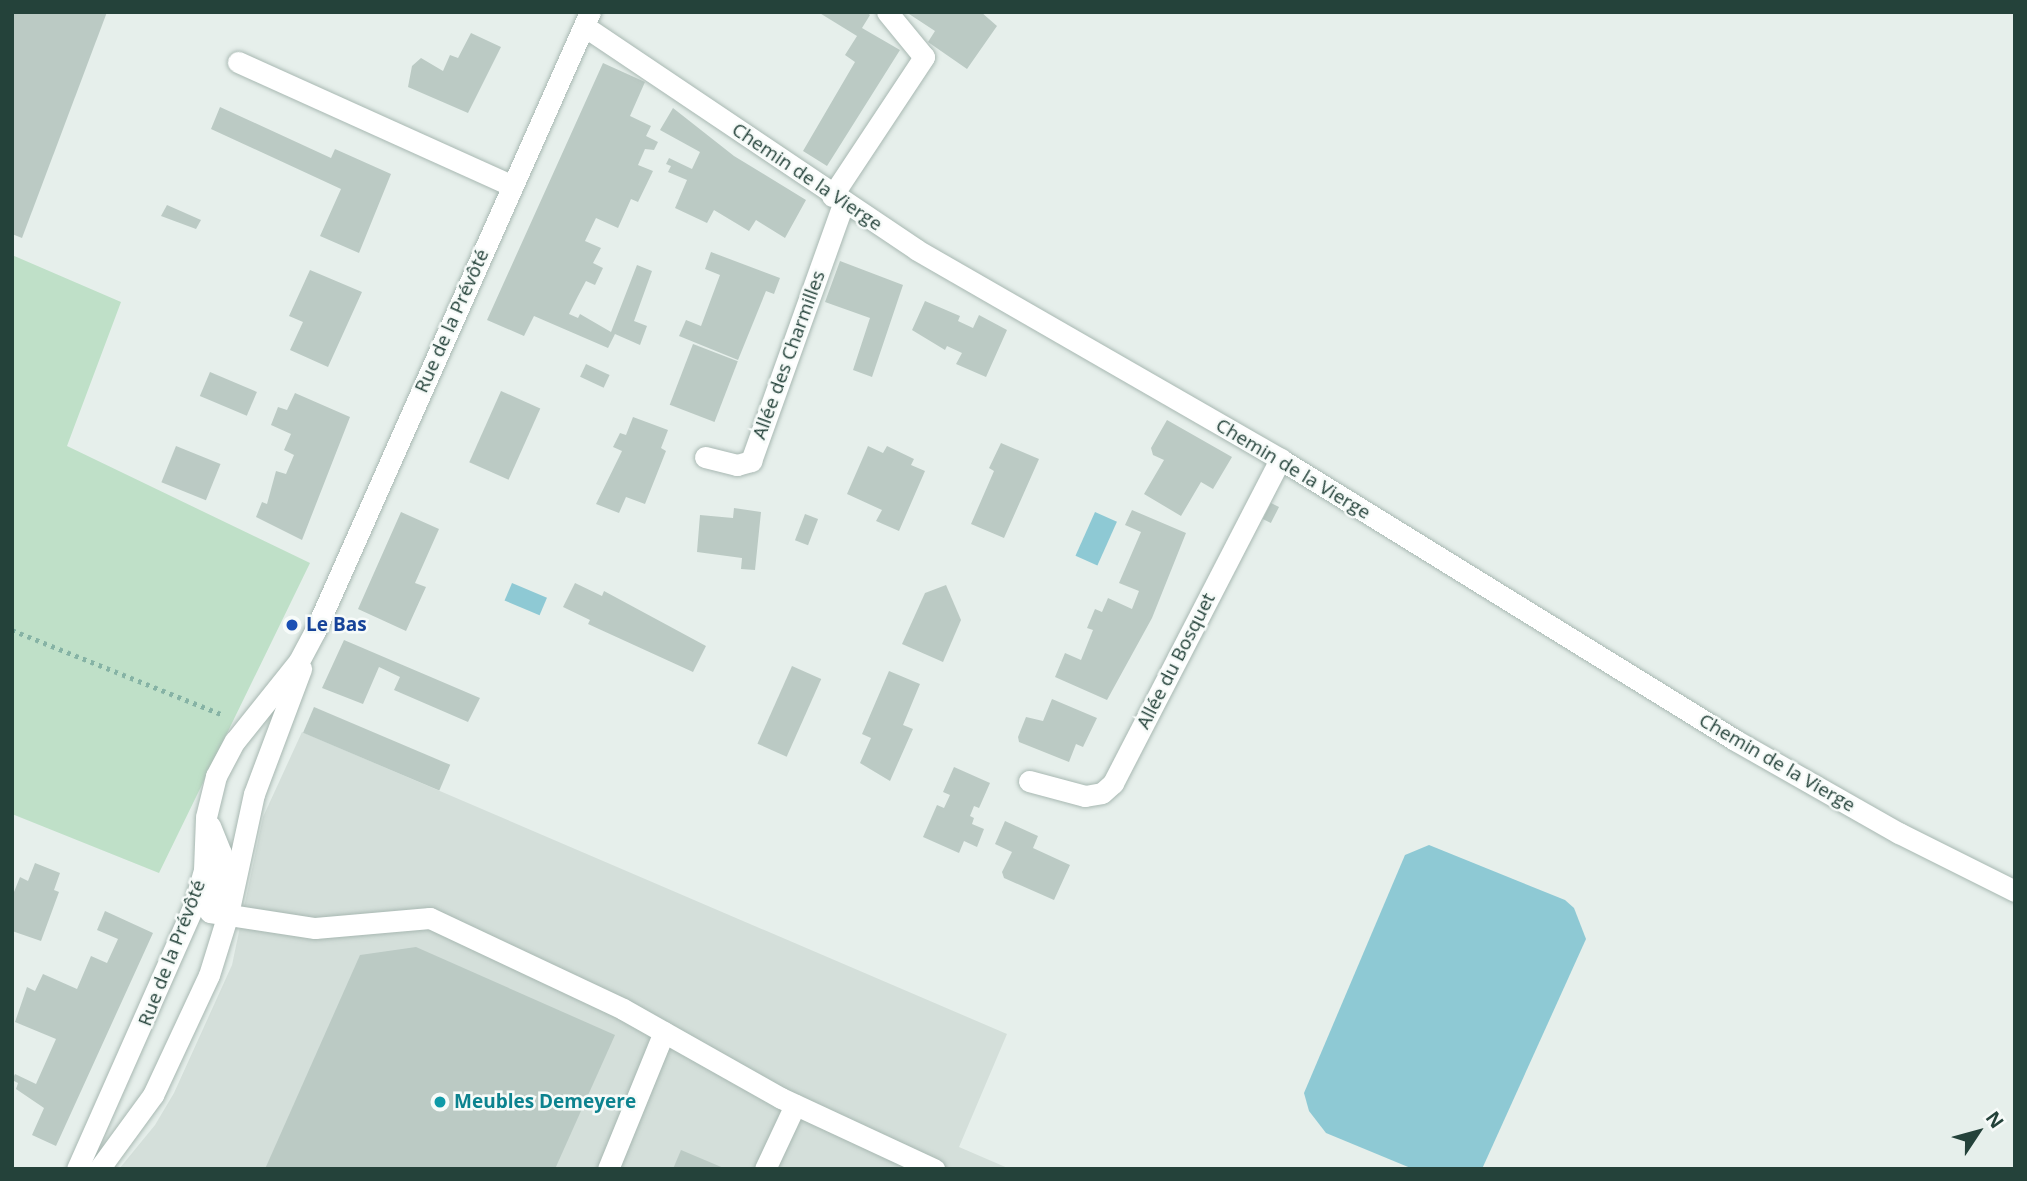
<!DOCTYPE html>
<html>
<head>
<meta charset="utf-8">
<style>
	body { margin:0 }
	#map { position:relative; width:2027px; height:1181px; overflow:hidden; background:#e6efeb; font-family:"Open Sans",sans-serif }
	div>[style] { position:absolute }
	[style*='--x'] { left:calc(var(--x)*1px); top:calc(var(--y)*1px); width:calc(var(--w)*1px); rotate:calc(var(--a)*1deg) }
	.built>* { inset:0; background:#d4dfda }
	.green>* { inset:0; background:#bfe0c8 }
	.water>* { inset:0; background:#8ec9d4; transform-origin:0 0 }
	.building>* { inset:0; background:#bbcac4; transform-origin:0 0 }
	.path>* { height:4.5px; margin-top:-2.25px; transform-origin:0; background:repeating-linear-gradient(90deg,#86b3a5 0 3.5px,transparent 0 8.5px) }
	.roads { filter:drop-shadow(0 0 2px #a8b8b2) drop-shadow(0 0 2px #a8b8b2) }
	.minor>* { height:21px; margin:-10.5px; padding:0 10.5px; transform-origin:10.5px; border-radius:10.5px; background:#fff }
	.dots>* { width:19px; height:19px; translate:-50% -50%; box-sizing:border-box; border:4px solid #f7fbf9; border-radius:50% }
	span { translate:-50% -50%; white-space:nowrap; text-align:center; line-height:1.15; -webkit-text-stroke:5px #f7fbf9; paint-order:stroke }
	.street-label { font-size:19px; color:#24423a }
	.transit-label { font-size:19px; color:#164399; font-weight:700 }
	.left { translate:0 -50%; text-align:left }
	.culture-label { font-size:19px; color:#0d838f; font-weight:700 }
	.frame { position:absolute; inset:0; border:14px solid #24423a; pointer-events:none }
	.north { position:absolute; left:1943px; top:1097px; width:70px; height:70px; -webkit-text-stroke:5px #f7fbf9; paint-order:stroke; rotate:54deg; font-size:19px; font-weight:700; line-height:28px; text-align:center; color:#24423a }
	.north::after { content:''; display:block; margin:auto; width:24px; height:32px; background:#24423a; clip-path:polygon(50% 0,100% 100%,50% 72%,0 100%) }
</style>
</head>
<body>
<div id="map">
	<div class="built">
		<i style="clip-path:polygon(302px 732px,1007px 1034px,959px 1147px,1010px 1169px,119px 1169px,155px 1125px,174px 1093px,232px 965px,263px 817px)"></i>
	</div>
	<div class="green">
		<i style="clip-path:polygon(12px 255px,121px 302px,67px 446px,310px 563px,159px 873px,12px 814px)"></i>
	</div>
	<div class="water">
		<i style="left:1095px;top:512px;width:24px;height:48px;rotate:24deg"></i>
		<i style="left:512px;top:583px;width:38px;height:19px;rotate:23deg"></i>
		<i style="clip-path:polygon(1429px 845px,1565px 900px,1574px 908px,1586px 939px,1482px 1169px,1413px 1169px,1326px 1133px,1309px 1111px,1304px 1093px,1405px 855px)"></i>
	</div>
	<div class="building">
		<i style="clip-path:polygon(12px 12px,107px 12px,22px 238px,12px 234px)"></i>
		<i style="clip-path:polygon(818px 12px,866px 12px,870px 15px,862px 28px,900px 50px,827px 166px,803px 151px,855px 62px,845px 55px,857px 36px)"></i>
		<i style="clip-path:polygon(906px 12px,981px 12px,997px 26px,967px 69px,928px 42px,935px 31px)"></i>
		<i style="clip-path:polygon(471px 33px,501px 47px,468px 113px,408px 87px,412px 66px,421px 58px,443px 71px,450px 55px,458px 58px)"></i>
		<i style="clip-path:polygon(603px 63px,645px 82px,630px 116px,651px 126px,646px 136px,658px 142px,654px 150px,645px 149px,638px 165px,653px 171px,638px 202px,631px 199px,618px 228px,596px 218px,585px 241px,601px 248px,593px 263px,603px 268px,595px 285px,586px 281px,578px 296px,569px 314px,578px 318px,580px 314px,611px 332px,637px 265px,652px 271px,634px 321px,647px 326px,640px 345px,615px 334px,608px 348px,534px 316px,524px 336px,487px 320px)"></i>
		<i style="clip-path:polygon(220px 107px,331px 158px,335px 149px,391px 174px,359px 253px,320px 236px,341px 189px,211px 129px)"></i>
		<i style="clip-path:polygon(673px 108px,734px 156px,806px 200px,785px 238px,756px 220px,749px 231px,714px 210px,707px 223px,675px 208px,687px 180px,668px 172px,671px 166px,666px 164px,669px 158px,692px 169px,700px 152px,660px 130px)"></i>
		<i style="clip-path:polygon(167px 205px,201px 220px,196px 229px,161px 216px)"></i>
		<i style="clip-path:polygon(711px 252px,780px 278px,774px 294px,766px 291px,738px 360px,679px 336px,686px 320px,701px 326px,720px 275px,705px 269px)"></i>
		<i style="clip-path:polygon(840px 261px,903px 285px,872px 377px,853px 370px,870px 318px,825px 302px)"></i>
		<i style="clip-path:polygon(310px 270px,362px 292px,328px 367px,290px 350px,303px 322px,289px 316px)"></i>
		<i style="clip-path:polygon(925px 301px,960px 316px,958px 321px,973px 328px,979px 315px,1007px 330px,986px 377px,956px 364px,962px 353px,947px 346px,945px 350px,912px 330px)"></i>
		<i style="left:693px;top:344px;width:48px;height:65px;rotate:21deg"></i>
		<i style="left:586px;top:364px;width:26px;height:14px;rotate:25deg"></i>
		<i style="left:210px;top:372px;width:51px;height:26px;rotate:23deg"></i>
		<i style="left:501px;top:391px;width:43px;height:78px;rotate:24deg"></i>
		<i style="clip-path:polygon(295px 393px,350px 417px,302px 540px,256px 517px,262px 502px,267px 504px,276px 471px,286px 474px,294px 455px,284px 450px,291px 434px,271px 425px,278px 407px,287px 410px)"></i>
		<i style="clip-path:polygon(633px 417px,668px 430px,661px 448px,666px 451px,645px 504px,626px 497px,619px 513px,596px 504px,622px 451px,613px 447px,620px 433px,626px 435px)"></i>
		<i style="clip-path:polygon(1167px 420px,1232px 457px,1213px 489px,1201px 482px,1181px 516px,1144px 494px,1164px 460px,1153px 455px,1151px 448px)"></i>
		<i style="clip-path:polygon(1001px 443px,1039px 459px,1004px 538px,971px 524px,994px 471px,989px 468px)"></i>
		<i style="left:176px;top:446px;width:48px;height:39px;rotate:22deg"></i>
		<i style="clip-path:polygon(868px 446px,883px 453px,887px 446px,914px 459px,911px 465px,925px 471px,899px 531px,876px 521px,882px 510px,847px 494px)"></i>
		<i style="left:1271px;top:503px;width:9px;height:18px;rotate:27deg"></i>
		<i style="clip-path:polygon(734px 508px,761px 512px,755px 570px,741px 569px,742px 558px,697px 552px,700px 515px,733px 518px)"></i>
		<i style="clip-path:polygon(1132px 510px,1186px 533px,1152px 618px,1107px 700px,1055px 677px,1065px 653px,1081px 660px,1093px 630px,1087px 628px,1095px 609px,1102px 612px,1108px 598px,1132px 609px,1139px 591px,1119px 583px,1141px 532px,1125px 525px)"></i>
		<i style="clip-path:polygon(401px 512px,439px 529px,415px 583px,426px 587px,406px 631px,358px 609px)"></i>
		<i style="left:805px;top:514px;width:14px;height:28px;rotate:21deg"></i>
		<i style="clip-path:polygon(575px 583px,602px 596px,604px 591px,706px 646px,693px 672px,588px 624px,590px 620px,563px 607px)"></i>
		<i style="clip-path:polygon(946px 585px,961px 620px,943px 662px,902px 644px,925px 593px)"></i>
		<i style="clip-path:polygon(344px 640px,480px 698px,468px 722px,394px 690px,400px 677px,379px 667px,363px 704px,322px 688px)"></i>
		<i style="left:792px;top:666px;width:32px;height:85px;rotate:24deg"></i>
		<i style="clip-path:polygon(889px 671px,920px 684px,903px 725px,913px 729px,890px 781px,860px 763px,871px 738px,862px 734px)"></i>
		<i style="clip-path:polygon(1052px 699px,1097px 718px,1083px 747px,1076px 744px,1069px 762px,1019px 742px,1018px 737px,1026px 717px,1043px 721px)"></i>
		<i style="left:314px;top:707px;width:148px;height:28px;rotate:23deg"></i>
		<i style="clip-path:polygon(954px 767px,990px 783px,979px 808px,974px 806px,970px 816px,974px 818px,972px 824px,984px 829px,977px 847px,964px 841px,959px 853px,923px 837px,937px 805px,944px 808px,950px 795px,943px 792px)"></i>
		<i style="clip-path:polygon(1005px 821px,1038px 836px,1033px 848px,1070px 865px,1054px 900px,1004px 878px,1002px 872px,1012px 852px,995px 844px)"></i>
		<i style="clip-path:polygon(35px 863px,60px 873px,54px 890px,59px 892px,41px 941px,12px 931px,12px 897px,20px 877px,28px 881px)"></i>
		<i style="clip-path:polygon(105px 911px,153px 933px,56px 1146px,32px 1135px,44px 1108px,16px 1089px,18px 1083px,12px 1080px,15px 1074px,36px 1084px,56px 1039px,15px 1022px,27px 987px,35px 991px,43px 974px,77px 989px,91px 956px,107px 963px,118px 939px,97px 930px)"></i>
		<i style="clip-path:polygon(416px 947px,615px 1035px,555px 1169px,265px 1169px,360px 955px)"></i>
		<i style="clip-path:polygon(681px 1150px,726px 1169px,673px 1169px)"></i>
	</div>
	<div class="path">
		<i style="--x:12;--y:630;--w:227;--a:21.9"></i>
	</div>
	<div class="roads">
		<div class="minor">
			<i style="--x:584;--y:26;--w:401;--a:33.9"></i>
			<i style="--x:917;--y:250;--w:419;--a:29.9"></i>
			<i style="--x:1280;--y:459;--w:535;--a:31.7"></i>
			<i style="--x:1735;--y:740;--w:189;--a:29.6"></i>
			<i style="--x:1899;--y:833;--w:130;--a:26.6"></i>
			<i style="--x:238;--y:62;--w:301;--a:24.3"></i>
			<i style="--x:832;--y:196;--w:167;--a:-56.5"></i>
			<i style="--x:924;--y:57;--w:58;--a:-129.4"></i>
			<i style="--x:705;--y:457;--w:33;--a:14"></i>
			<i style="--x:737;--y:465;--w:15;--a:-16"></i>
			<i style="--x:751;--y:461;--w:273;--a:-70.3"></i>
			<i style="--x:1029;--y:781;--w:58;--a:15"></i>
			<i style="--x:1085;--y:796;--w:17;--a:-10"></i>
			<i style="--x:1102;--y:793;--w:15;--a:-42"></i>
			<i style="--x:1113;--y:783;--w:365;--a:-62.7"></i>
			<i style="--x:210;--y:826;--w:29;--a:68"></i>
			<i style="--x:221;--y:853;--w:60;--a:100.6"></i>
			<i style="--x:210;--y:912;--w:106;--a:8.7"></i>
			<i style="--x:315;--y:928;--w:115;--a:-5"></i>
			<i style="--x:430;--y:918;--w:213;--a:25.2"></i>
			<i style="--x:623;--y:1009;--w:181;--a:29.4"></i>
			<i style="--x:781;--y:1098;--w:169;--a:24.9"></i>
			<i style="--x:77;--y:1169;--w:289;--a:-66.1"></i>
			<i style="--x:194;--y:905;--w:36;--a:-74"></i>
			<i style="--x:204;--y:870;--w:53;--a:-87.8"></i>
			<i style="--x:206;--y:817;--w:42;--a:-76.3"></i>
			<i style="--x:216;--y:776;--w:40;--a:-62"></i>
			<i style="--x:235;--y:741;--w:102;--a:-51.3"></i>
			<i style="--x:299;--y:661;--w:34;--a:-62"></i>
			<i style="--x:315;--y:631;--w:677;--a:-66.05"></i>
			<i style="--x:99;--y:1169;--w:92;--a:-53.9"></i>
			<i style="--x:153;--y:1095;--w:132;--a:-65"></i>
			<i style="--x:209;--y:975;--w:64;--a:-72.7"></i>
			<i style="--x:228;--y:914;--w:123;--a:-77.8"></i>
			<i style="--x:254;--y:794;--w:134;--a:-69.4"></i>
			<i style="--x:608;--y:1169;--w:148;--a:-67.8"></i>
			<i style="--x:765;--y:1169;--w:71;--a:-64.9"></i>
		</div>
	</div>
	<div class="dots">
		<i style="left:292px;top:625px;background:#1a4fb4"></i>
		<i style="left:440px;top:1102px;background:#0f9aa8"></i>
	</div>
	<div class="street-label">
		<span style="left:807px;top:177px;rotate:34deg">Chemin de la Vierge</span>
		<span style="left:452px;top:321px;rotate:-66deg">Rue de la Prévôté</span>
		<span style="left:789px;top:355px;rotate:-70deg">Allée des Charmilles</span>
		<span style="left:1293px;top:469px;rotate:31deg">Chemin de la Vierge</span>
		<span style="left:1176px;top:661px;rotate:-63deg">Allée du Bosquet</span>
		<span style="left:1777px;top:763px;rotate:30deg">Chemin de la Vierge</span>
		<span style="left:172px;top:953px;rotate:-69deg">Rue de la Prévôté</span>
	</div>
	<div class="transit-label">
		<span class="left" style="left:306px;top:625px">Le Bas</span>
	</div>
	<div class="culture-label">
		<span class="left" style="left:454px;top:1102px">Meubles Demeyere</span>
	</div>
	<div class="frame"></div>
	<div class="north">N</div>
</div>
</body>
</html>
